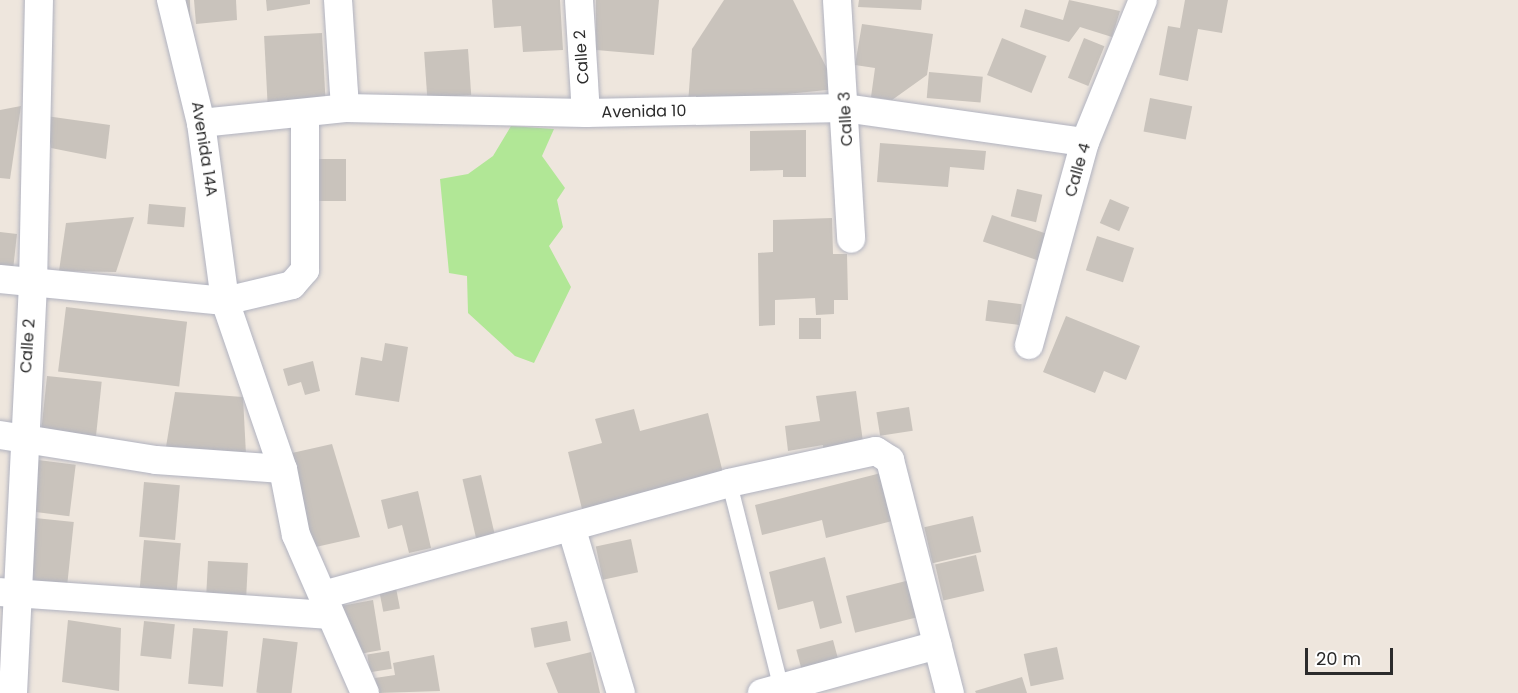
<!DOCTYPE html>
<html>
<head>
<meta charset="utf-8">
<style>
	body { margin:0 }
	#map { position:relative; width:1518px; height:693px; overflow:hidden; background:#eee6dd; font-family:Poppins,sans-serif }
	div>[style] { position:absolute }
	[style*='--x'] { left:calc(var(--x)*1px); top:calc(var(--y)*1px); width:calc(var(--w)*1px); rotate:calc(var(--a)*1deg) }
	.green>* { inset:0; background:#b1e796 }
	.building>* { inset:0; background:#c9c3bc; transform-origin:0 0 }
	.roads { filter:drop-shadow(0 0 2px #b1b3c0) drop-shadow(0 0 2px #b1b3c0) }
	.lane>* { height:15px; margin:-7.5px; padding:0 7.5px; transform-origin:7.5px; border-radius:7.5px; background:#fff }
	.street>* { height:28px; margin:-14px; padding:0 14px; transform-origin:14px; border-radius:14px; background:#fff }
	span { translate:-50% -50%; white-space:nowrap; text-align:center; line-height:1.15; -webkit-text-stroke:5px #fff; paint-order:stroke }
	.street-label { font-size:16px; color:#2b2b2b }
	.scale { position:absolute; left:1305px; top:648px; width:88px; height:27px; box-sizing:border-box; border:3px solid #2b2b2b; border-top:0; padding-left:8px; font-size:18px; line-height:21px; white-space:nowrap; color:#2b2b2b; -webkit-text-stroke:4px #fff; paint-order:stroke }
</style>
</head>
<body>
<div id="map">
	<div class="green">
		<i style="clip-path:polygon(511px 126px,554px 129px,542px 156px,565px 188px,557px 200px,563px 227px,549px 246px,571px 287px,534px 363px,515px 356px,468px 313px,467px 276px,449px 273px,440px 179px,468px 174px,493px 156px)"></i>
	</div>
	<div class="building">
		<i style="left:179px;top:0;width:11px;height:19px"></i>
		<i style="clip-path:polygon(194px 0,236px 0,237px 20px,196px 24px)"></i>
		<i style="clip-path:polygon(266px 0,310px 0,310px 4px,267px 11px)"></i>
		<i style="clip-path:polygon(492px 0,560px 0,563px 50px,523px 52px,521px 26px,494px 28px)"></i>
		<i style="clip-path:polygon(596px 0,659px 0,654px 55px,596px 50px)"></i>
		<i style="clip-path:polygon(724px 0,793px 0,837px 89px,688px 104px,692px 49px)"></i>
		<i style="clip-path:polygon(859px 0,922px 0,921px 10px,858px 7px)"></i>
		<i style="clip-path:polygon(1069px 0,1120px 11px,1112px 37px,1080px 27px,1069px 42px,1020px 27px,1025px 9px,1063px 20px)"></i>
		<i style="clip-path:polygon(1185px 0,1228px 0,1222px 33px,1198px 29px,1188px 81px,1159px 75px,1168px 26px,1180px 28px)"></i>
		<i style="clip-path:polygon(862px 24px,933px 34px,927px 75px,892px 100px,871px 97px,875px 68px,855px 65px)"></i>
		<i style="left:322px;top:33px;width:68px;height:58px;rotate:87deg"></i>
		<i style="left:1002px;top:38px;width:48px;height:40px;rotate:22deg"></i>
		<i style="left:1084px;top:38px;width:22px;height:43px;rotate:22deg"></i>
		<i style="left:468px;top:49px;width:46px;height:44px;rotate:86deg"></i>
		<i style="left:929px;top:72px;width:54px;height:26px;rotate:5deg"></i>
		<i style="left:1150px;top:98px;width:43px;height:34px;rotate:11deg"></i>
		<i style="clip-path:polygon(21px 106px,10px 179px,0 178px,0 110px)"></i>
		<i style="clip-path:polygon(46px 116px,110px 125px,106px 159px,51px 148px)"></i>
		<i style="clip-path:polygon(806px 130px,806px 177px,783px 177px,783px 170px,750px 171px,750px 131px)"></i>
		<i style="clip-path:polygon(880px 143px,986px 151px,984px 170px,950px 167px,948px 187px,877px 182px)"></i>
		<i style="left:319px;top:159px;width:27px;height:42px"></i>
		<i style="left:1017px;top:189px;width:26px;height:28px;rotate:13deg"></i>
		<i style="left:1110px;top:199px;width:21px;height:26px;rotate:23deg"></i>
		<i style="left:149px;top:204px;width:37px;height:20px;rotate:5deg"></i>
		<i style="left:992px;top:215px;width:60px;height:28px;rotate:19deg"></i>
		<i style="clip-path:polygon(134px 217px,116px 272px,59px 271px,66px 223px)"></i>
		<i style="clip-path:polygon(832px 218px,833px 254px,847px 254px,848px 300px,834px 300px,834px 314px,816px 315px,815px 298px,775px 300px,775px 325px,759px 326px,758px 253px,773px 252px,773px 220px)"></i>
		<i style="clip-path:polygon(0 232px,17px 234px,13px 270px,0 269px)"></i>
		<i style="left:1097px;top:236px;width:39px;height:36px;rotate:18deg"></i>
		<i style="left:988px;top:300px;width:34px;height:21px;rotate:7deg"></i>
		<i style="left:66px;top:307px;width:122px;height:65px;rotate:7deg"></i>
		<i style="clip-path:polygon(1066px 316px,1140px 346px,1126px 380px,1104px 371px,1095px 393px,1043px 372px)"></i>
		<i style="left:799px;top:318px;width:22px;height:21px"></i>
		<i style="clip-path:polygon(385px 343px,408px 347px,399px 402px,355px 395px,361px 357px,382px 361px)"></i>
		<i style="clip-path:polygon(313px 361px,320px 391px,305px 395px,301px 382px,288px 386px,283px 369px)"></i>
		<i style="left:47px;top:376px;width:55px;height:61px;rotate:6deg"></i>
		<i style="clip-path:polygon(856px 391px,864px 449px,824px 455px,823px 445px,788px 451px,785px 426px,820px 421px,816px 396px)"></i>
		<i style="clip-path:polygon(175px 392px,243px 397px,246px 455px,166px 447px)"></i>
		<i style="left:909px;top:407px;width:24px;height:33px;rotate:81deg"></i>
		<i style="clip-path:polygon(634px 409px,640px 431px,708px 413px,723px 473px,582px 509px,568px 452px,602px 443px,595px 419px)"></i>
		<i style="clip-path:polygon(332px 444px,360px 537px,307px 549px,292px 453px)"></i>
		<i style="left:38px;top:460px;width:38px;height:52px;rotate:7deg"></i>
		<i style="clip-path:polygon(885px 472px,896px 520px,826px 538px,822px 520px,762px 535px,755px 505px)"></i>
		<i style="left:481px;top:475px;width:64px;height:19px;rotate:77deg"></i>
		<i style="left:144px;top:482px;width:36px;height:55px;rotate:5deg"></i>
		<i style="clip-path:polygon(418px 491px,431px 548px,409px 553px,402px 525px,388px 529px,381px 500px)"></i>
		<i style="left:973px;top:516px;width:37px;height:50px;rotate:77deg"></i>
		<i style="left:35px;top:518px;width:39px;height:72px;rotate:6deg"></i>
		<i style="left:631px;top:539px;width:34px;height:36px;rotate:78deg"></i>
		<i style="left:144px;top:540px;width:37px;height:52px;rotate:5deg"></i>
		<i style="left:976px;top:555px;width:37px;height:42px;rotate:77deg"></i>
		<i style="clip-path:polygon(825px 557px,842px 623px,820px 629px,813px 601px,778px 610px,769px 572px)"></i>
		<i style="left:208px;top:561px;width:40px;height:42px;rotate:3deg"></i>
		<i style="left:910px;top:580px;width:38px;height:66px;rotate:76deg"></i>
		<i style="left:396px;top:588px;width:21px;height:17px;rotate:79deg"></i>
		<i style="clip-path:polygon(373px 600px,381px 650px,354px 655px,341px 606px)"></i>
		<i style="clip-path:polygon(68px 620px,121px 628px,119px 691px,62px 682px)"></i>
		<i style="left:144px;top:621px;width:31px;height:35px;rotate:6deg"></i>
		<i style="left:567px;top:621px;width:20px;height:37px;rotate:79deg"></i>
		<i style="left:193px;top:628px;width:35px;height:56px;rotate:5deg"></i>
		<i style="left:263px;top:638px;width:35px;height:55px;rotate:7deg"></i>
		<i style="left:833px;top:640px;width:30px;height:38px;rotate:75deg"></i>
		<i style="left:1057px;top:647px;width:33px;height:34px;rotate:78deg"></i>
		<i style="left:389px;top:651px;width:18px;height:22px;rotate:81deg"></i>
		<i style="clip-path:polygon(591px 652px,600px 693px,558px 693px,546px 663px)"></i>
		<i style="clip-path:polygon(434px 655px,440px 691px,378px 693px,375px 678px,395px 675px,393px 663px)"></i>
		<i style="clip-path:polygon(1022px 677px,1027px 693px,976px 693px,975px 691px)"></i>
	</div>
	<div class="roads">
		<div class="lane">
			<i style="--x:729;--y:483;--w:217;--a:75.8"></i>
		</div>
		<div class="street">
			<i style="--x:171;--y:0;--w:127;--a:76.3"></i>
			<i style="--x:201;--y:123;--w:180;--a:82.3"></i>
			<i style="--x:225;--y:301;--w:178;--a:71"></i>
			<i style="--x:283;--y:469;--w:67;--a:78.9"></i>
			<i style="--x:296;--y:535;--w:172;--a:66.4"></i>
			<i style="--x:338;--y:0;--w:108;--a:86.3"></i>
			<i style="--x:579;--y:0;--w:113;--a:86.5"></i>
			<i style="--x:837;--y:0;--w:239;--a:86.6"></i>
			<i style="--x:201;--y:123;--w:145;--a:-5.9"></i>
			<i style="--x:345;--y:108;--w:241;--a:1.2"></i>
			<i style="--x:586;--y:113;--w:259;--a:-1.1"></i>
			<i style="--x:845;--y:108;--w:242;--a:8.1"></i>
			<i style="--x:0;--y:279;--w:226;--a:5.6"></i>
			<i style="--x:225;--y:301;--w:69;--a:-13.4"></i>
			<i style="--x:292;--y:285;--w:20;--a:-49"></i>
			<i style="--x:305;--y:270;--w:156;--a:-90"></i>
			<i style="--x:1029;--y:345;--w:211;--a:-74.6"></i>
			<i style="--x:1085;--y:142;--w:153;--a:-67.8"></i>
			<i style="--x:0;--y:435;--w:158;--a:9.1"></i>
			<i style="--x:156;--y:460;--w:127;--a:4.1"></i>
			<i style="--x:572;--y:530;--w:170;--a:73.3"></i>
			<i style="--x:0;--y:592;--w:328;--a:4"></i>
			<i style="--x:323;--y:595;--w:421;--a:-15.4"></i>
			<i style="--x:729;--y:483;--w:150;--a:-12.3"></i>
			<i style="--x:876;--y:451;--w:17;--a:33"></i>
			<i style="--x:890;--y:460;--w:241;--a:75.6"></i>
			<i style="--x:13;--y:693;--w:408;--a:-87.2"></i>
			<i style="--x:33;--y:285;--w:285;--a:-88.8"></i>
			<i style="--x:762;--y:693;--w:182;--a:-15.3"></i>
		</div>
	</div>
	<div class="street-label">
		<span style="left:582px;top:57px;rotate:-94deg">Calle 2</span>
		<span style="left:644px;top:112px;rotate:-1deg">Avenida 10</span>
		<span style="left:846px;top:119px;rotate:-93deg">Calle 3</span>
		<span style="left:204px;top:149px;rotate:81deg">Avenida 14A</span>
		<span style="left:1078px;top:170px;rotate:-74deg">Calle 4</span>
		<span style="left:28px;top:346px;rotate:-86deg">Calle 2</span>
	</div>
	<div class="scale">20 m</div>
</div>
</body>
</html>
